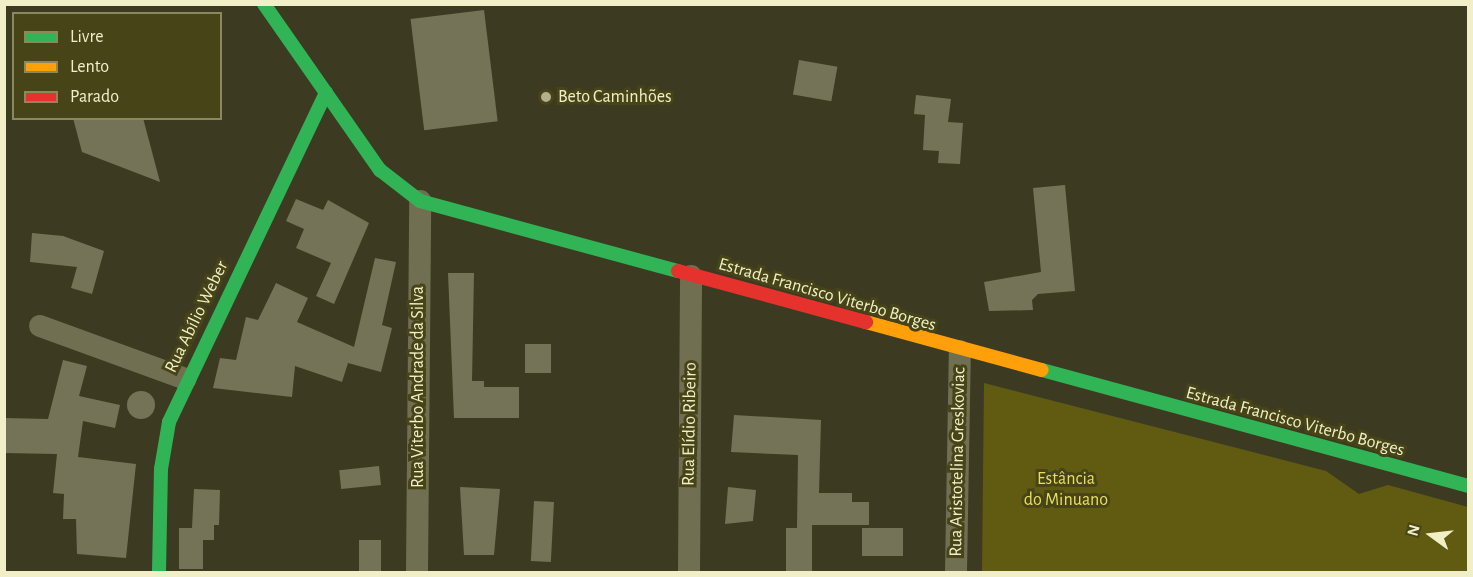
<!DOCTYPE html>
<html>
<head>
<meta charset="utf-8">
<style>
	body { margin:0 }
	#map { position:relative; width:1473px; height:577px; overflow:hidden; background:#3c3b22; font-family:"Alegreya Sans",sans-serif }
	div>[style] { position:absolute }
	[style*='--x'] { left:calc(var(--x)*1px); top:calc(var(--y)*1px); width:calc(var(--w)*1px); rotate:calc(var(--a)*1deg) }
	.green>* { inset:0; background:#605b10 }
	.building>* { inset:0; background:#747357; transform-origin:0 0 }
	.round { border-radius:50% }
	.street>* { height:22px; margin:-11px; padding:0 11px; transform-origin:11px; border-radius:11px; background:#716f52 }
	.fast>* { height:14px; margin:-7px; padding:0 7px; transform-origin:7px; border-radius:7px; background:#30b455 }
	.slow>* { height:14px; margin:-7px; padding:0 7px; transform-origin:7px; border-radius:7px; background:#ff9f0a }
	.jam>* { height:14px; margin:-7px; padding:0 7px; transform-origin:7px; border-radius:7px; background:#e5322d }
	.dots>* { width:16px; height:16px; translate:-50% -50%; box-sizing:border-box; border:3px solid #474418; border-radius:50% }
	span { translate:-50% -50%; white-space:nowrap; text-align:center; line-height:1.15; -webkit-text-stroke:6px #474418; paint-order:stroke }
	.poi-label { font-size:18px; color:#f1efc7 }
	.left { translate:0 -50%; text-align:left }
	.street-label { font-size:18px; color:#f1efc7 }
	.park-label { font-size:18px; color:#eadf55 }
	.frame { position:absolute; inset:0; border:6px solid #f1efc7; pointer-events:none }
	.legend { position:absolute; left:12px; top:12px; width:210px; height:108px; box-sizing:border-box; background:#474418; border:2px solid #8b885e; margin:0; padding:8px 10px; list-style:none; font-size:18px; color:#f1efc7 }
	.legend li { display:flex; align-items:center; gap:12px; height:30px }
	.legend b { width:30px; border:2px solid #8b885e }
	.north { position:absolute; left:1401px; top:505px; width:60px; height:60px; -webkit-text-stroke:4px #474418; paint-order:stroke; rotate:285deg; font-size:16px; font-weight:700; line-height:24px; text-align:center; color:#f1efc7 }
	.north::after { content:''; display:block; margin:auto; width:21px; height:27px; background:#f1efc7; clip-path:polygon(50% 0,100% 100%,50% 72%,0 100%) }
</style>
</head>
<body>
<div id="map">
	<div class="green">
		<i style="clip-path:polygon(984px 383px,1326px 471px,1359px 494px,1388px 485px,1468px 507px,1468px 572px,982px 572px)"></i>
	</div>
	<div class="building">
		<i style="left:484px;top:10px;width:112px;height:74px;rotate:83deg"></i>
		<i style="left:799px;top:60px;width:39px;height:35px;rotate:10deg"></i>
		<i style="clip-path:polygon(916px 95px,951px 99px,948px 122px,963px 123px,960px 164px,938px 163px,939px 151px,923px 150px,925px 115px,914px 114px)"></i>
		<i style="clip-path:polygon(73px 118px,143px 118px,160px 182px,82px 152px)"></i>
		<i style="clip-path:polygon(1065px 185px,1075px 291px,1038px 294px,1032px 300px,1033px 310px,989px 311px,984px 282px,1041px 272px,1033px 188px)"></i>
		<i style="clip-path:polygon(296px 199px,323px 210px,328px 200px,369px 223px,334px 304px,316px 296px,331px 263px,296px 248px,304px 229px,286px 221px)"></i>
		<i style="clip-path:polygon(32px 233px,63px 236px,104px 251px,92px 294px,71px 288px,77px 267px,30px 262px)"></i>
		<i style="clip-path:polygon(375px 258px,396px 262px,382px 325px,392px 328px,381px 372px,348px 363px,342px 382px,295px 366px,292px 397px,213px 388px,220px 358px,236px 360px,246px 317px,258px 320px,276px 283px,308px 298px,297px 322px,354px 347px)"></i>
		<i style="clip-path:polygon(448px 273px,474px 273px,472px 381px,484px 381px,484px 387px,519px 387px,519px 418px,454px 418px)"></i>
		<i style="left:525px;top:344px;width:26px;height:29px"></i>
		<i style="clip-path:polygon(63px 360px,87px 366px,79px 396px,120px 405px,115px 428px,83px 421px,78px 457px,136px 464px,126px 558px,77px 554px,76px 519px,63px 519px,64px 494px,53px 493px,57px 454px,4px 453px,4px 418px,48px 419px)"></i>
		<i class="round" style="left:127px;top:391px;width:28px;height:28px"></i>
		<i style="clip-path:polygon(734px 415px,821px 420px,819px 493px,852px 493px,852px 502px,869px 502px,869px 525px,812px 525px,812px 573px,786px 573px,786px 528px,797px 528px,798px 455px,731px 452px)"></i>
		<i style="left:379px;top:466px;width:19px;height:40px;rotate:84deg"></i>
		<i style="clip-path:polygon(460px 487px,500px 489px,494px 555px,464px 555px)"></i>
		<i style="clip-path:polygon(728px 487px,756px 490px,753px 521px,725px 524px)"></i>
		<i style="clip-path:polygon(194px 489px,220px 490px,219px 525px,214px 525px,214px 540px,203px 540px,203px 569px,179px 569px,179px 528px,192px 528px)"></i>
		<i style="left:534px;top:501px;width:20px;height:60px;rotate:3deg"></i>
		<i style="left:903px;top:528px;width:28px;height:41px;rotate:90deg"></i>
		<i style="left:359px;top:540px;width:22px;height:33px"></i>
	</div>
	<div class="street">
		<i style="--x:40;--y:326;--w:155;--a:20"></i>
		<i style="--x:417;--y:572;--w:371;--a:-89.5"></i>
		<i style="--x:689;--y:572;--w:296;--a:-89.6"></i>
		<i style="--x:956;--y:572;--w:221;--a:-89"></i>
	</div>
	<div class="fast">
		<i style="--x:264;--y:4;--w:203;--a:55.1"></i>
		<i style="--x:380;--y:170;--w:51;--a:37.8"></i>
		<i style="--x:420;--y:201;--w:267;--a:15.2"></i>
		<i style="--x:1042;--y:370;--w:442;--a:15.2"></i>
		<i style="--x:159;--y:572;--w:103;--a:-88.9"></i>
		<i style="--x:161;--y:469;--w:48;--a:-80.3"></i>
		<i style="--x:169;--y:422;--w:365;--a:-64.5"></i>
	</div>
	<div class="slow">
		<i style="--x:866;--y:322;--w:182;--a:15.3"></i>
	</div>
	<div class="jam">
		<i style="--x:678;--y:271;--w:195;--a:15.2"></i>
	</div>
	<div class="dots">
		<i style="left:546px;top:97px;background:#b2b08d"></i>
	</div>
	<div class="poi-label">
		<span class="left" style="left:558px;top:97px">Beto Caminhões</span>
	</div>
	<div class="street-label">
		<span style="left:827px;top:295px;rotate:16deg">Estrada Francisco Viterbo Borges</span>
		<span style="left:197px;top:317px;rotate:-64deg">Rua Abílio Weber</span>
		<span style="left:418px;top:387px;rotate:-90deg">Rua Viterbo Andrade da Silva</span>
		<span style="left:1295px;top:422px;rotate:15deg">Estrada Francisco Viterbo Borges</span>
		<span style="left:690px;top:424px;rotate:-89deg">Rua Elídio Ribeiro</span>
		<span style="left:958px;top:462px;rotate:-89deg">Rua Aristotelina Greskoviac</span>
	</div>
	<div class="park-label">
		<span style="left:1066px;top:490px">Estância<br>do Minuano</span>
	</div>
	<div class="frame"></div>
	<ul class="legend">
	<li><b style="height:8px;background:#30b455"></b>Livre</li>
	<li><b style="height:8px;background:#ff9f0a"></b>Lento</li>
	<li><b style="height:8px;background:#e5322d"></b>Parado</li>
	</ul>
	<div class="north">N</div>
</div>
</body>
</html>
